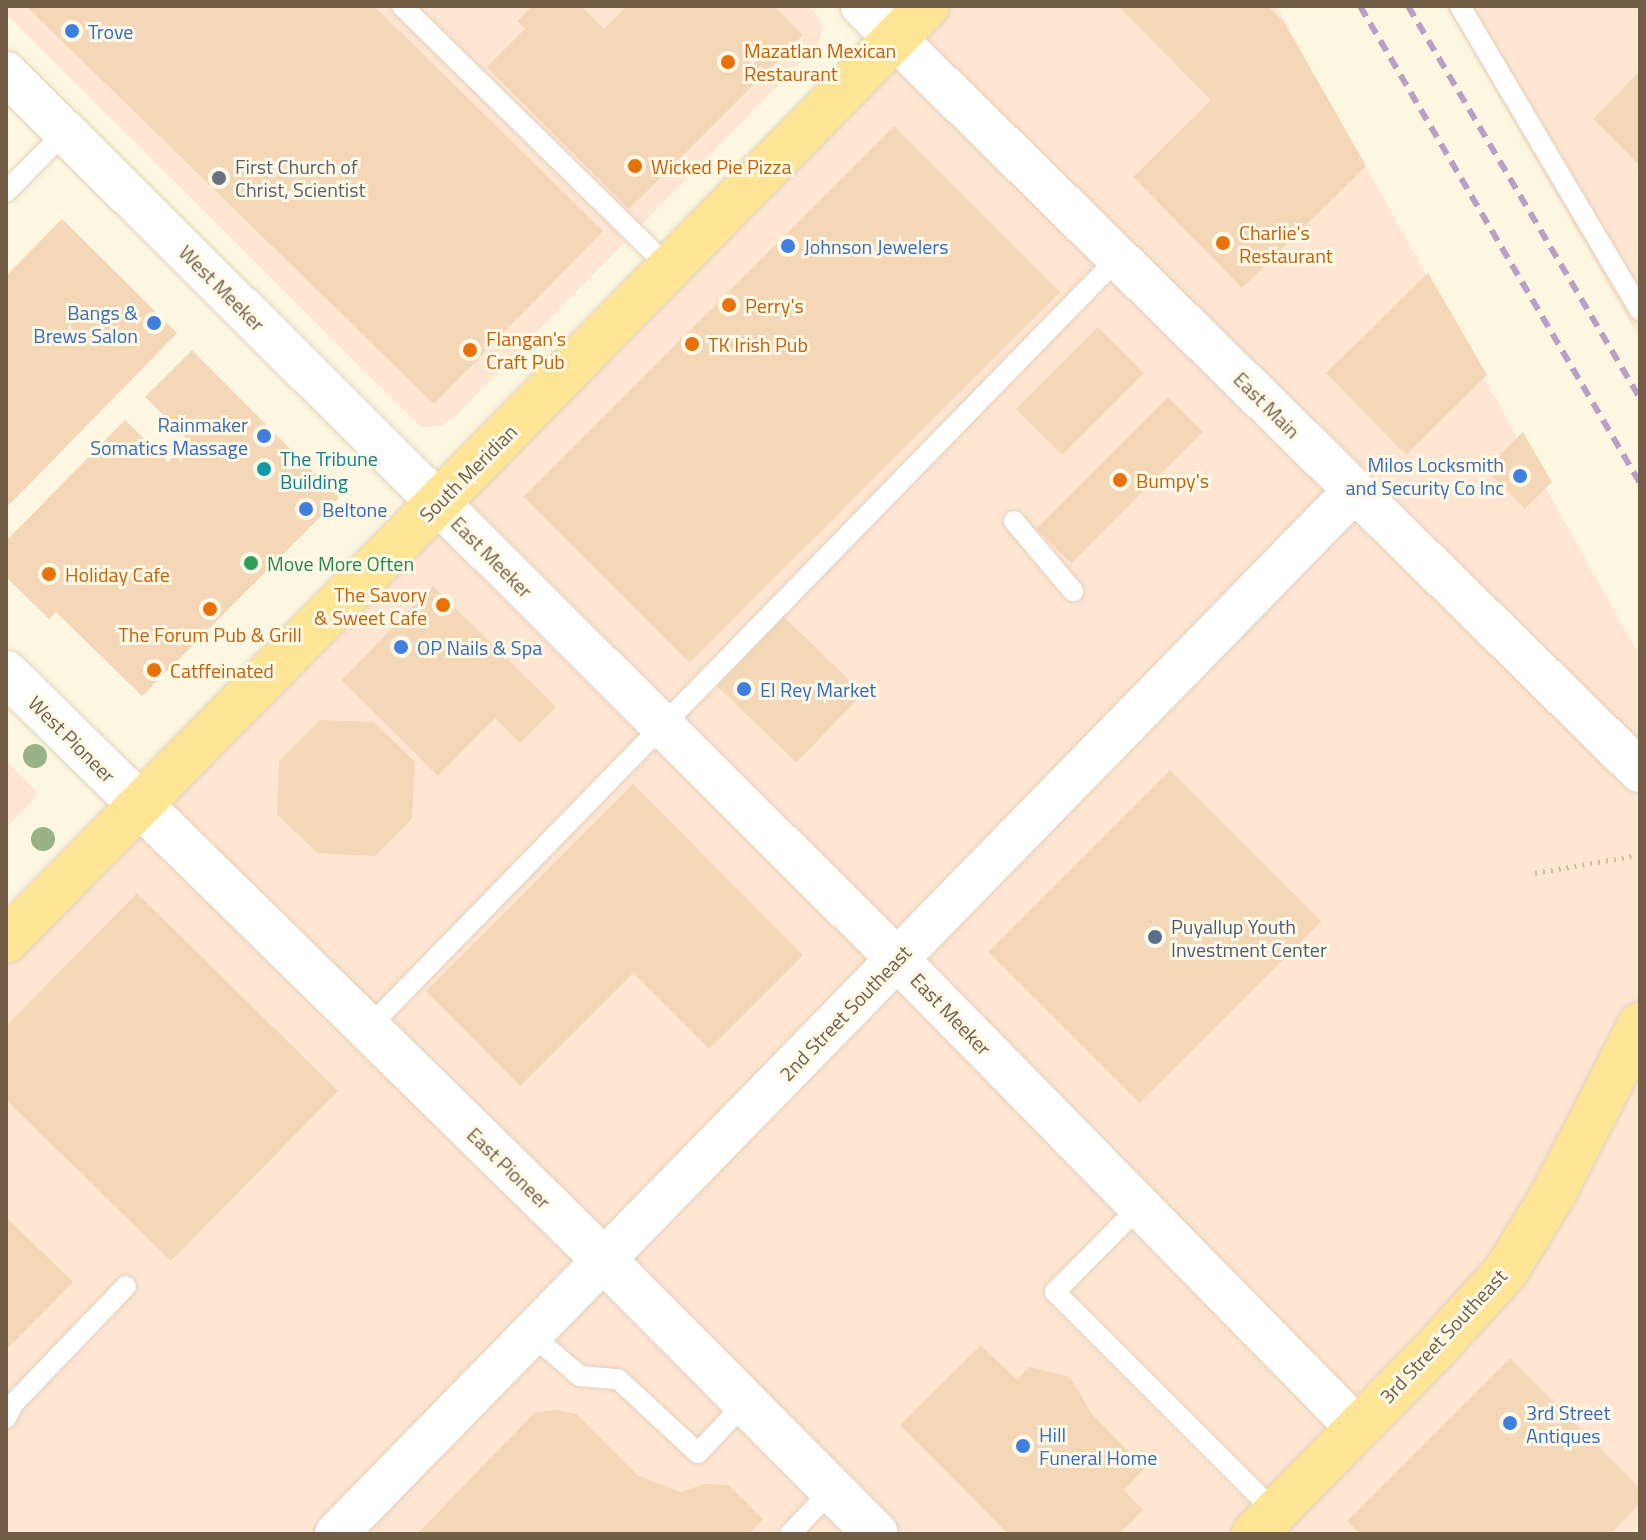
<!DOCTYPE html>
<html>
<head>
<meta charset="utf-8">
<style>
	body { margin:0 }
	#map { position:relative; width:1646px; height:1540px; overflow:hidden; background:#fdf6e0; font-family:"Titillium Web",sans-serif }
	div>[style] { position:absolute }
	[style*='--x'] { left:calc(var(--x)*1px); top:calc(var(--y)*1px); width:calc(var(--w)*1px); rotate:calc(var(--a)*1deg) }
	.commercial>* { inset:0; background:#fee6d3 }
	.building>* { inset:0; background:#f3d7b7; transform-origin:0 0 }
	.path>* { height:5px; margin-top:-2.5px; transform-origin:0; background:repeating-linear-gradient(90deg,#d8ba9a 0 2px,transparent 0 8px) }
	.roads { filter:drop-shadow(0 0 2px #e1d2bc) drop-shadow(0 0 2px #e1d2bc) }
	.lane>* { height:20px; margin:-10px; padding:0 10px; transform-origin:10px; border-radius:10px; background:#fff }
	.street>* { height:42px; margin:-21px; padding:0 21px; transform-origin:21px; border-radius:21px; background:#fff }
	.secondary>* { height:44px; margin:-22px; padding:0 22px; transform-origin:22px; border-radius:22px; background:#fff }
	.primary>* { height:44px; margin:-22px; padding:0 22px; transform-origin:22px; border-radius:22px; background:#fee596 }
	.rail>* { height:6px; margin-top:-3px; transform-origin:0; background:repeating-linear-gradient(90deg,#b99fc6 0 12px,transparent 0 20px) }
	.trees>* { width:24px; height:24px; margin:-12px; border-radius:50%; background:#99b287 }
	.dots>* { width:22px; height:22px; translate:-50% -50%; box-sizing:border-box; border:4px solid #fff9e7; border-radius:50% }
	span { translate:-50% -50%; white-space:nowrap; text-align:center; line-height:1.15; -webkit-text-stroke:6px #fff9e7; paint-order:stroke }
	.shop-label { font-size:20px; color:#366cbe }
	.left { translate:0 -50%; text-align:left }
	.right { translate:-100% -50%; text-align:right }
	.food-label { font-size:20px; color:#c56008 }
	.worship-label { font-size:20px; color:#5b616d }
	.street-label { font-size:20px; color:#745d47 }
	.culture-label { font-size:20px; color:#0d838f }
	.leisure-label { font-size:20px; color:#27864d }
	.service-label { font-size:20px; color:#4e5e75 }
	.frame { position:absolute; inset:0; border:8px solid #745d47; pointer-events:none }
</style>
</head>
<body>
<div id="map">
	<div class="commercial">
		<i style="clip-path:polygon(6px 6px,810px 6px,823px 24px,819px 43px,454px 417px,442px 425px,422px 428px,6px 14px)"></i>
		<i style="clip-path:polygon(938px 6px,1276px 6px,1640px 657px,1640px 1523px,1629px 1534px,6px 1534px,6px 941px)"></i>
		<i style="clip-path:polygon(1446px 6px,1640px 6px,1640px 339px)"></i>
		<i style="clip-path:polygon(6px 761px,39px 794px,6px 828px)"></i>
	</div>
	<div class="building">
		<i style="clip-path:polygon(26px 6px,374px 6px,603px 231px,434px 404px)"></i>
		<i style="clip-path:polygon(532px 6px,581px 6px,604px 29px,627px 6px,774px 6px,803px 35px,629px 209px,487px 67px,525px 29px,517px 21px)"></i>
		<i style="clip-path:polygon(1118px 6px,1268px 6px,1284px 22px,1366px 166px,1242px 288px,1133px 177px,1211px 100px)"></i>
		<i style="clip-path:polygon(1640px 71px,1640px 166px,1593px 119px)"></i>
		<i style="left:894px;top:126px;width:235px;height:524px;rotate:45deg"></i>
		<i style="clip-path:polygon(62px 219px,177px 333px,6px 508px,6px 276px)"></i>
		<i style="clip-path:polygon(1428px 273px,1487px 375px,1406px 455px,1326px 373px)"></i>
		<i style="left:1098px;top:327px;width:65px;height:116px;rotate:45deg"></i>
		<i style="clip-path:polygon(192px 350px,339px 498px,142px 696px,56px 612px,49px 619px,6px 577px,6px 541px,125px 420px,168px 462px,189px 441px,145px 397px)"></i>
		<i style="left:1168px;top:397px;width:49px;height:186px;rotate:45deg"></i>
		<i style="clip-path:polygon(1523px 432px,1552px 482px,1525px 509px,1485px 469px)"></i>
		<i style="clip-path:polygon(433px 586px,556px 707px,520px 743px,495px 718px,438px 776px,342px 680px)"></i>
		<i style="left:784px;top:617px;width:110px;height:96px;rotate:44deg"></i>
		<i style="clip-path:polygon(320px 720px,374px 722px,415px 762px,412px 819px,375px 856px,317px 853px,277px 814px,279px 761px)"></i>
		<i style="left:1170px;top:770px;width:214px;height:257px;rotate:45deg"></i>
		<i style="clip-path:polygon(633px 784px,803px 955px,709px 1049px,633px 973px,520px 1086px,426px 991px)"></i>
		<i style="clip-path:polygon(137px 893px,338px 1091px,171px 1261px,6px 1100px,6px 1026px)"></i>
		<i style="clip-path:polygon(6px 1217px,73px 1282px,6px 1350px)"></i>
		<i style="clip-path:polygon(981px 1345px,1017px 1380px,1029px 1367px,1070px 1377px,1091px 1413px,1145px 1468px,1124px 1490px,1143px 1510px,1119px 1534px,1008px 1534px,900px 1425px)"></i>
		<i style="clip-path:polygon(1510px 1358px,1640px 1488px,1640px 1504px,1610px 1534px,1360px 1534px,1347px 1521px)"></i>
		<i style="clip-path:polygon(557px 1410px,576px 1414px,637px 1475px,680px 1492px,705px 1484px,729px 1485px,763px 1519px,749px 1534px,417px 1534px,535px 1412px)"></i>
	</div>
	<div class="path">
		<i style="--x:1535;--y:873;--w:98;--a:-9.9"></i>
	</div>
	<div class="roads">
		<div class="lane">
			<i style="--x:402;--y:6;--w:375;--a:44.4"></i>
			<i style="--x:1460;--y:6;--w:353;--a:59.4"></i>
			<i style="--x:6;--y:192;--w:84;--a:-45.5"></i>
			<i style="--x:1014;--y:521;--w:92;--a:49.9"></i>
			<i style="--x:367;--y:1029;--w:1076;--a:-45.75"></i>
			<i style="--x:1140;--y:1206;--w:121;--a:134.7"></i>
			<i style="--x:1055;--y:1292;--w:311;--a:45"></i>
			<i style="--x:531;--y:1334;--w:65;--a:40.6"></i>
			<i style="--x:580;--y:1376;--w:38;--a:5"></i>
			<i style="--x:618;--y:1379;--w:109;--a:42.8"></i>
			<i style="--x:698;--y:1453;--w:70;--a:-46.7"></i>
			<i style="--x:6;--y:1418;--w:16;--a:-63"></i>
			<i style="--x:13;--y:1404;--w:163;--a:-46.2"></i>
			<i style="--x:790;--y:1534;--w:61;--a:-46.3"></i>
		</div>
		<div class="street">
			<i style="--x:862;--y:6;--w:1091;--a:44.52"></i>
			<i style="--x:6;--y:73;--w:1257;--a:44.84"></i>
			<i style="--x:897;--y:959;--w:657;--a:45.56"></i>
			<i style="--x:336;--y:1534;--w:1457;--a:-45.69"></i>
		</div>
		<div class="secondary">
			<i style="--x:6;--y:673;--w:824;--a:44.46"></i>
			<i style="--x:594;--y:1250;--w:400;--a:45.2"></i>
		</div>
		<div class="primary">
			<i style="--x:6;--y:941;--w:1312;--a:-45.43"></i>
			<i style="--x:1254;--y:1534;--w:260;--a:-45.6"></i>
			<i style="--x:1436;--y:1348;--w:104;--a:-47.7"></i>
			<i style="--x:1506;--y:1271;--w:92;--a:-58.4"></i>
			<i style="--x:1554;--y:1193;--w:189;--a:-62.9"></i>
		</div>
	</div>
	<div class="rail">
		<i style="--x:1360;--y:6;--w:553;--a:59.59"></i>
		<i style="--x:1408;--y:6;--w:456;--a:59.4"></i>
	</div>
	<div class="trees">
		<i style="left:35px;top:756px"></i>
		<i style="left:43px;top:839px"></i>
	</div>
	<div class="dots">
		<i style="left:72px;top:31px;background:#3f7fe0"></i>
		<i style="left:728px;top:62px;background:#e8710a"></i>
		<i style="left:635px;top:166px;background:#e8710a"></i>
		<i style="left:219px;top:178px;background:#6b7280"></i>
		<i style="left:1223px;top:243px;background:#e8710a"></i>
		<i style="left:788px;top:246px;background:#3f7fe0"></i>
		<i style="left:729px;top:305px;background:#e8710a"></i>
		<i style="left:154px;top:323px;background:#3f7fe0"></i>
		<i style="left:692px;top:344px;background:#e8710a"></i>
		<i style="left:470px;top:350px;background:#e8710a"></i>
		<i style="left:264px;top:436px;background:#3f7fe0"></i>
		<i style="left:264px;top:469px;background:#0f9aa8"></i>
		<i style="left:1520px;top:476px;background:#3f7fe0"></i>
		<i style="left:1120px;top:480px;background:#e8710a"></i>
		<i style="left:306px;top:509px;background:#3f7fe0"></i>
		<i style="left:251px;top:563px;background:#2e9e5b"></i>
		<i style="left:49px;top:574px;background:#e8710a"></i>
		<i style="left:443px;top:605px;background:#e8710a"></i>
		<i style="left:210px;top:609px;background:#e8710a"></i>
		<i style="left:401px;top:647px;background:#3f7fe0"></i>
		<i style="left:154px;top:670px;background:#e8710a"></i>
		<i style="left:744px;top:689px;background:#3f7fe0"></i>
		<i style="left:1155px;top:937px;background:#5c6f8a"></i>
		<i style="left:1510px;top:1423px;background:#3f7fe0"></i>
		<i style="left:1023px;top:1446px;background:#3f7fe0"></i>
	</div>
	<div class="shop-label">
		<span class="left" style="left:88px;top:31px">Trove</span>
		<span class="left" style="left:804px;top:246px">Johnson Jewelers</span>
		<span class="right" style="left:138px;top:324px">Bangs &amp;<br>Brews Salon</span>
		<span class="right" style="left:248px;top:436px">Rainmaker<br>Somatics Massage</span>
		<span class="right" style="left:1504px;top:476px">Milos Locksmith<br>and Security Co Inc</span>
		<span class="left" style="left:322px;top:509px">Beltone</span>
		<span class="left" style="left:417px;top:647px">OP Nails &amp; Spa</span>
		<span class="left" style="left:760px;top:689px">El Rey Market</span>
		<span class="left" style="left:1526px;top:1424px">3rd Street<br>Antiques</span>
		<span class="left" style="left:1039px;top:1446px">Hill<br>Funeral Home</span>
	</div>
	<div class="food-label">
		<span class="left" style="left:744px;top:62px">Mazatlan Mexican<br>Restaurant</span>
		<span class="left" style="left:651px;top:166px">Wicked Pie Pizza</span>
		<span class="left" style="left:1239px;top:244px">Charlie's<br>Restaurant</span>
		<span class="left" style="left:745px;top:305px">Perry's</span>
		<span class="left" style="left:486px;top:350px">Flangan's<br>Craft Pub</span>
		<span class="left" style="left:708px;top:344px">TK Irish Pub</span>
		<span class="left" style="left:1136px;top:480px">Bumpy's</span>
		<span class="left" style="left:65px;top:574px">Holiday Cafe</span>
		<span class="right" style="left:427px;top:606px">The Savory<br>&amp; Sweet Cafe</span>
		<span style="left:210px;top:634px">The Forum Pub &amp; Grill</span>
		<span class="left" style="left:170px;top:670px">Catffeinated</span>
	</div>
	<div class="worship-label">
		<span class="left" style="left:235px;top:178px">First Church of<br>Christ, Scientist</span>
	</div>
	<div class="street-label">
		<span style="left:222px;top:288px;rotate:45deg">West Meeker</span>
		<span style="left:1267px;top:405px;rotate:45deg">East Main</span>
		<span style="left:468px;top:473px;rotate:-45deg">South Meridian</span>
		<span style="left:492px;top:557px;rotate:45deg">East Meeker</span>
		<span style="left:72px;top:739px;rotate:45deg">West Pioneer</span>
		<span style="left:845px;top:1013px;rotate:-46deg">2nd Street Southeast</span>
		<span style="left:951px;top:1014px;rotate:46deg">East Meeker</span>
		<span style="left:509px;top:1168px;rotate:44deg">East Pioneer</span>
		<span style="left:1443px;top:1336px;rotate:-47deg">3rd Street Southeast</span>
	</div>
	<div class="culture-label">
		<span class="left" style="left:280px;top:470px">The Tribune<br>Building</span>
	</div>
	<div class="leisure-label">
		<span class="left" style="left:267px;top:563px">Move More Often</span>
	</div>
	<div class="service-label">
		<span class="left" style="left:1171px;top:938px">Puyallup Youth<br>Investment Center</span>
	</div>
	<div class="frame"></div>
</div>
</body>
</html>
